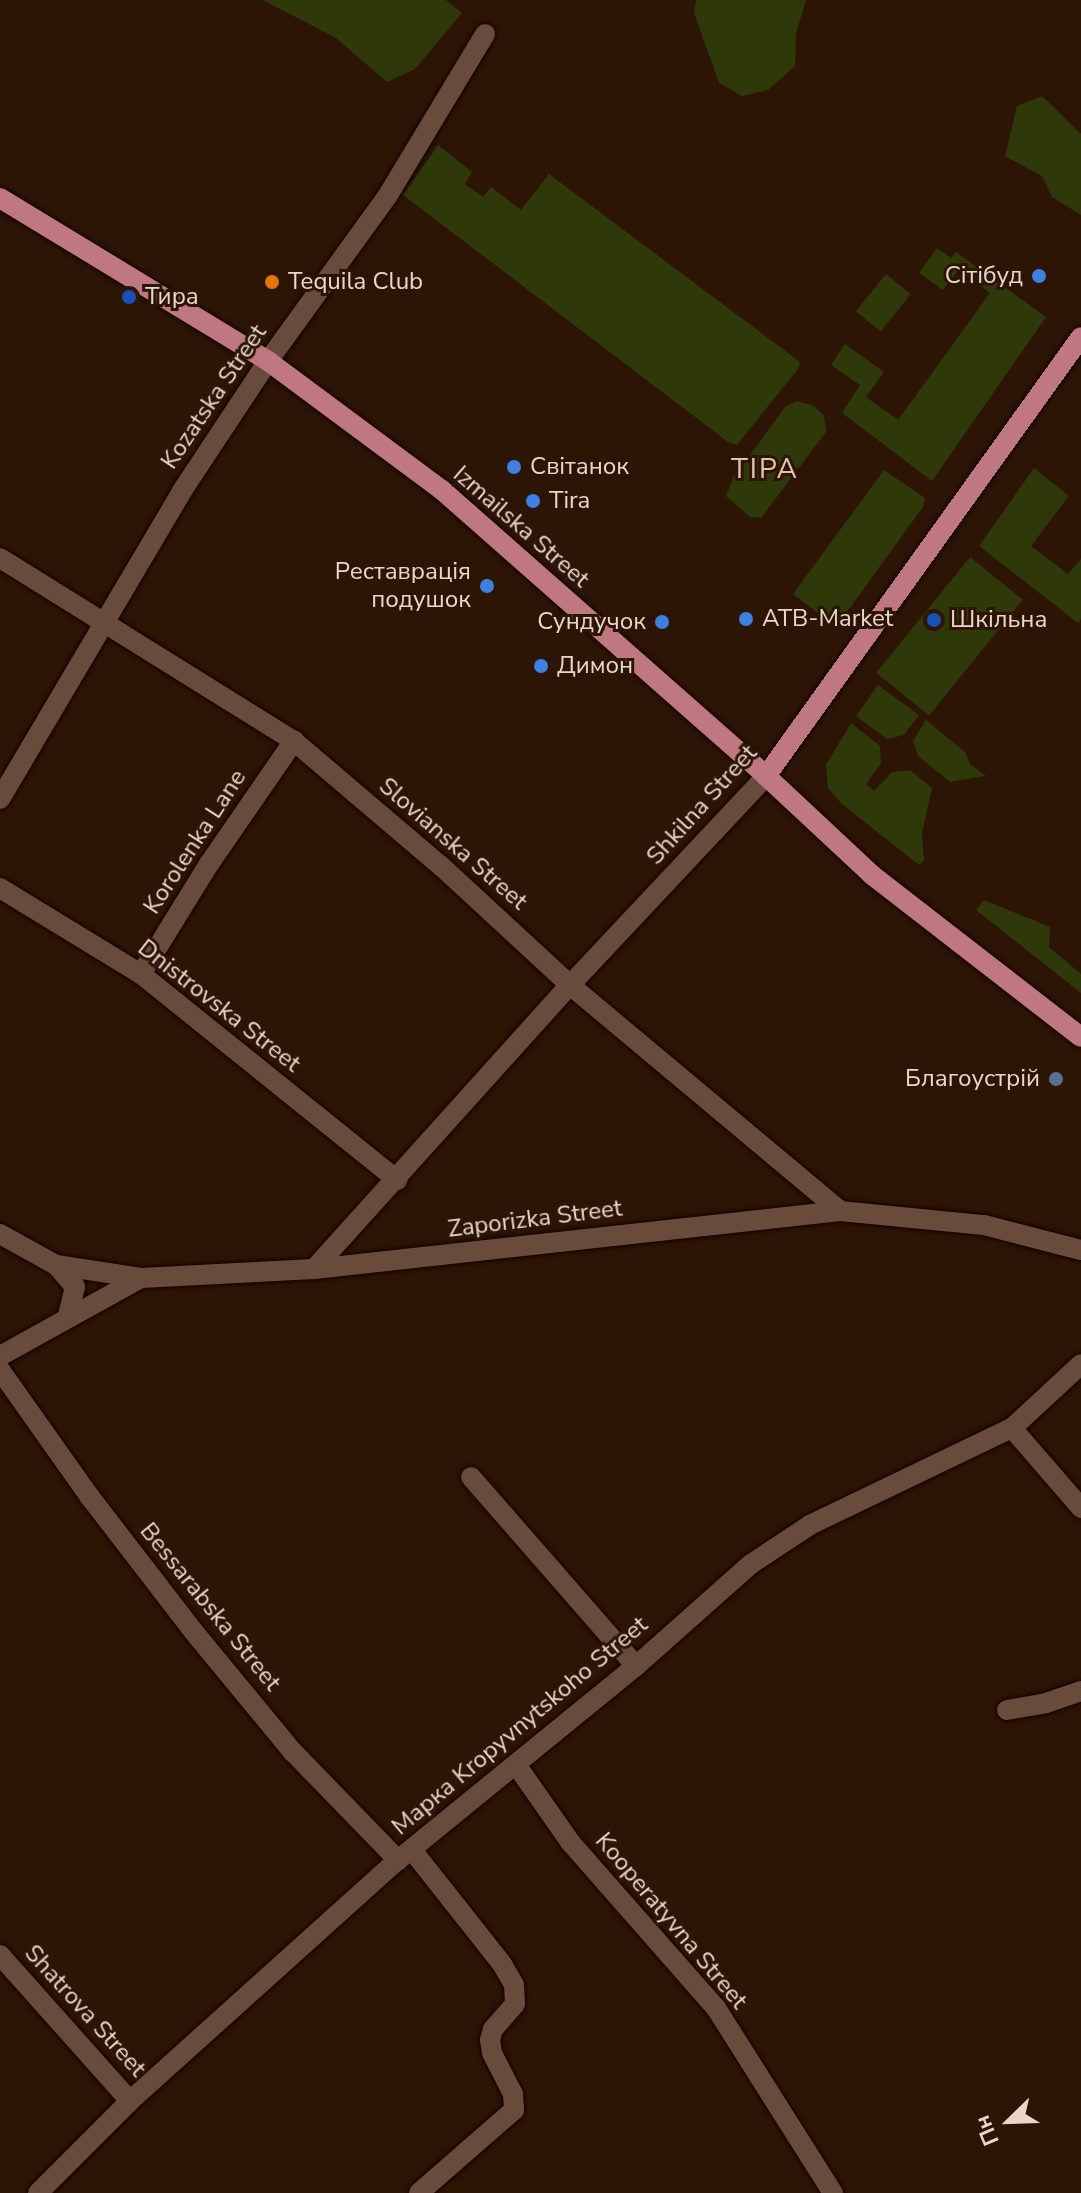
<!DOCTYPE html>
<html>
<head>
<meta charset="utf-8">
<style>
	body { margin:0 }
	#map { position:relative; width:1081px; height:2193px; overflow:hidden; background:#2d1506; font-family:"Nunito Sans",sans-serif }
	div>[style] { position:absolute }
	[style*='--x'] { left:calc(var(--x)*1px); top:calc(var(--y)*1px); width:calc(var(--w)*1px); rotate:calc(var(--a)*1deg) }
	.green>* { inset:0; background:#2e3809; transform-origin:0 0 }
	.roads { filter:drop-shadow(0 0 2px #140200) drop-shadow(0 0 2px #140200) }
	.minor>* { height:20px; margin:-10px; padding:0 10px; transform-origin:10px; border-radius:10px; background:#694b3b }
	.tertiary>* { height:20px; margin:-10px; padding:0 10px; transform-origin:10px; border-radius:10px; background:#694b3b }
	.primary>* { height:20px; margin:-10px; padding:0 10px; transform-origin:10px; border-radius:10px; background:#bf7780 }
	.dots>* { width:22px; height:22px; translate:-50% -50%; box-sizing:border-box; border:4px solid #2d1506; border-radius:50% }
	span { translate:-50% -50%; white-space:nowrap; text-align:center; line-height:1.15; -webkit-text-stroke:6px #2d1506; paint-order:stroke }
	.poi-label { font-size:24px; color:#e9d7ce }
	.right { translate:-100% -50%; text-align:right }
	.left { translate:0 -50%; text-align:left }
	.street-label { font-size:24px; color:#e9d7ce }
	.quarter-label { font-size:28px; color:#e5c2af; letter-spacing:2px }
	.north { position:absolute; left:969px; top:2081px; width:80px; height:80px; -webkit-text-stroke:6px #2d1506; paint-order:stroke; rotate:247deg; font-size:22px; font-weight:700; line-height:32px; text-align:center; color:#e9d7ce }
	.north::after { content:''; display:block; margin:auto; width:28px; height:36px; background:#e9d7ce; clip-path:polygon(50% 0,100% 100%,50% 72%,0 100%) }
</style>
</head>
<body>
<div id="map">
	<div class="green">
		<i style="clip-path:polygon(263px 0,446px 0,462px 13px,415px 69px,387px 82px,336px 38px)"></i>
		<i style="clip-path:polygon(696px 0,806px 0,796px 34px,795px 66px,768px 90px,742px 96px,719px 83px,694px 13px)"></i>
		<i style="clip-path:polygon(1042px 96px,1081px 134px,1081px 215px,1052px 197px,1042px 176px,1005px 156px,1017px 106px)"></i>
		<i style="clip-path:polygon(438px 145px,472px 172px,465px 184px,483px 197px,491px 187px,521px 210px,549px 174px,800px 362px,798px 369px,737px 445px,728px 442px,403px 195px)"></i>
		<i style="clip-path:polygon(937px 248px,951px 258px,956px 252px,1046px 317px,932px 481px,842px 413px,860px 385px,831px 365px,845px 344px,884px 372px,866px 397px,898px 420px,990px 293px,959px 269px,943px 290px,919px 273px)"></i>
		<i style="left:886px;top:274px;width:32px;height:48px;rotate:39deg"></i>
		<i style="clip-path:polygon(797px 401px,814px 406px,824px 416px,826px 432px,761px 518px,750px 517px,726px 496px,733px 478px,786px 406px)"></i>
		<i style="clip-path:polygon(1034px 468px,1069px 496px,1031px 546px,1068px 574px,1081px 559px,1081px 619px,1078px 623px,979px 546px)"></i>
		<i style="clip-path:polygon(884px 470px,925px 498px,923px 507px,836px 627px,793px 594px)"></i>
		<i style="left:970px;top:557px;width:68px;height:149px;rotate:39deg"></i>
		<i style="clip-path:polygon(878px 685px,919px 715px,904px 735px,887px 739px,856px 716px)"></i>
		<i style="clip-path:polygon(926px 720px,965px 752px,970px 764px,986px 776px,950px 782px,918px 756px,913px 741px)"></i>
		<i style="clip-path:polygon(851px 723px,880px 746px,881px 763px,866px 784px,874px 791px,892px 772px,910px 770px,932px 788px,922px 833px,924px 860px,919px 865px,842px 804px,828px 788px,826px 765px)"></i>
		<i style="clip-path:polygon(984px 900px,1050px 927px,1049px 947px,1081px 974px,1081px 993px,976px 910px)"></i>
	</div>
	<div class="roads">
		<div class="minor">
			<i style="--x:268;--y:361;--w:205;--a:-54.1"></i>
			<i style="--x:388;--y:195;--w:188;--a:-58.9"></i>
			<i style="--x:0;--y:558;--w:346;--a:31.9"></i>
			<i style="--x:294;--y:741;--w:193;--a:40.4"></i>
			<i style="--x:441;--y:866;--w:176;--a:42.7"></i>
			<i style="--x:570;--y:985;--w:352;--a:39.9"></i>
			<i style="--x:0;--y:888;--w:165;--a:31.4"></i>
			<i style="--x:141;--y:974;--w:329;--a:38.8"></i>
			<i style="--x:141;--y:974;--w:129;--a:-58.3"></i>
			<i style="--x:209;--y:864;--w:150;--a:-55.4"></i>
			<i style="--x:0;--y:1234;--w:64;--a:29"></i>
			<i style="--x:56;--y:1265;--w:86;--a:8.7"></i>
			<i style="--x:141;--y:1278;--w:173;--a:-3"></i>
			<i style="--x:314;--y:1269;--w:529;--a:-6.29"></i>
			<i style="--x:840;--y:1211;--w:145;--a:5.6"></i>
			<i style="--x:984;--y:1225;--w:100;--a:14.5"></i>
			<i style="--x:56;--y:1265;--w:29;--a:49"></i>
			<i style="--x:75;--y:1287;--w:32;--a:104"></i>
			<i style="--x:314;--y:1269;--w:382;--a:-48"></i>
			<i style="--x:570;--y:985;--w:287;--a:-46.8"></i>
			<i style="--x:0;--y:1356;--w:161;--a:-29"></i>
			<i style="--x:0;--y:1370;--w:156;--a:54.7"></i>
			<i style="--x:90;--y:1497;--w:170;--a:52.4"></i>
			<i style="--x:194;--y:1632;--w:156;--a:50.5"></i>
			<i style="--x:293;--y:1752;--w:151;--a:45.8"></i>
			<i style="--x:1012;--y:1428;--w:106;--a:49.2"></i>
			<i style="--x:471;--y:1477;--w:251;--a:48.9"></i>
			<i style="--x:1007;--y:1710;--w:40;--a:-10"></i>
			<i style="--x:1046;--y:1703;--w:37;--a:-19"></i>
			<i style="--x:517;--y:1766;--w:94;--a:55"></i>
			<i style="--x:571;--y:1843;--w:220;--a:48.7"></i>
			<i style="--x:716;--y:2008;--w:219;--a:57.7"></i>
			<i style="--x:412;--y:1850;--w:145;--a:51.7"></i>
			<i style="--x:502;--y:1964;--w:24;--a:60"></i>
			<i style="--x:514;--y:1985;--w:19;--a:87"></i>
			<i style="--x:515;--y:2004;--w:33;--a:131"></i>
			<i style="--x:493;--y:2029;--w:11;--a:105"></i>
			<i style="--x:490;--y:2040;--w:13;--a:81"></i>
			<i style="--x:492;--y:2053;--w:46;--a:62.9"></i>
			<i style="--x:513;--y:2094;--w:16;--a:86"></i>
			<i style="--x:514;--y:2110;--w:126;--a:138.9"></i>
			<i style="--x:0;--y:1955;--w:195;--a:48.3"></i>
			<i style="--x:38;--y:2193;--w:130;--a:-45"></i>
			<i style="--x:130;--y:2101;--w:360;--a:-42"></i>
			<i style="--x:398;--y:1860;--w:307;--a:-39.2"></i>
			<i style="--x:636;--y:1666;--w:154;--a:-41.6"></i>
			<i style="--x:751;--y:1564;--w:71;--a:-33.5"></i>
			<i style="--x:810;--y:1525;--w:224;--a:-25.7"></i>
			<i style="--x:1012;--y:1428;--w:94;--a:-42.8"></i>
		</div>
		<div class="tertiary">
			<i style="--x:0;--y:799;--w:358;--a:-59.4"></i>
			<i style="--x:182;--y:491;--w:156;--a:-56.5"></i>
		</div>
		<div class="primary">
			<i style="--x:0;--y:198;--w:314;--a:31.3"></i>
			<i style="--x:268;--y:361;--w:217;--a:36.6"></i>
			<i style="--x:442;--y:490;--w:432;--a:41.4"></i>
			<i style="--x:766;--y:776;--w:145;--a:43"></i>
			<i style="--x:872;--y:875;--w:264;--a:37.8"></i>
			<i style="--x:766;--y:776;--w:540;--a:-54.34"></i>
		</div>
	</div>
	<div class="dots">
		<i style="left:1039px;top:276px;background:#3f7fe0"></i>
		<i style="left:272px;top:282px;background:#e8710a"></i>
		<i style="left:129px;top:297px;background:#1a4fb4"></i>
		<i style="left:514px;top:467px;background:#3f7fe0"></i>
		<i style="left:533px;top:501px;background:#3f7fe0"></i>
		<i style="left:487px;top:586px;background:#3f7fe0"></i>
		<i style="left:746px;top:619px;background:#3f7fe0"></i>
		<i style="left:934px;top:620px;background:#1a4fb4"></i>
		<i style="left:662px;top:622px;background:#3f7fe0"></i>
		<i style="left:541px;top:666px;background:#3f7fe0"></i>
		<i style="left:1056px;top:1079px;background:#5c6f8a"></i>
	</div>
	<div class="poi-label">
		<span class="right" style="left:1023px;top:276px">Сітібуд</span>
		<span class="left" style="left:288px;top:282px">Tequila Club</span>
		<span class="left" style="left:145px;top:297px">Тира</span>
		<span class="left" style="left:530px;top:467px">Світанок</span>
		<span class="left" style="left:549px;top:501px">Tira</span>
		<span class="right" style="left:471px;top:586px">Реставрація<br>подушок</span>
		<span class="left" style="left:762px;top:619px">ATB-Market</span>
		<span class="left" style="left:950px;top:620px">Шкільна</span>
		<span class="right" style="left:646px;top:622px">Сундучок</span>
		<span class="left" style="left:557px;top:666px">Димон</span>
		<span class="right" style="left:1040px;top:1079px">Благоустрій</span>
	</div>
	<div class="street-label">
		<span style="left:214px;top:397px;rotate:-56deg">Kozatska Street</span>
		<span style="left:521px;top:527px;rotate:41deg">Izmailska Street</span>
		<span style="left:702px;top:805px;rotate:-48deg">Shkilna Street</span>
		<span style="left:195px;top:842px;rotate:-57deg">Korolenka Lane</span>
		<span style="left:453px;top:844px;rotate:41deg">Slovianska Street</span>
		<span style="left:219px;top:1006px;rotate:38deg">Dnistrovska Street</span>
		<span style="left:535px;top:1219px;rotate:-7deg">Zaporizka Street</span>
		<span style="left:210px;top:1607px;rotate:51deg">Bessarabska Street</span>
		<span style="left:520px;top:1726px;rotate:-40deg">Марка Kropyvnytskoho Street</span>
		<span style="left:671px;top:1921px;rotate:50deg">Kooperatyvna Street</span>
		<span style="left:85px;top:2011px;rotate:48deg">Shatrova Street</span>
	</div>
	<div class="quarter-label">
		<span style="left:765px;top:469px">ТІРА</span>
	</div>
	<div class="north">Пн</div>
</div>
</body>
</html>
